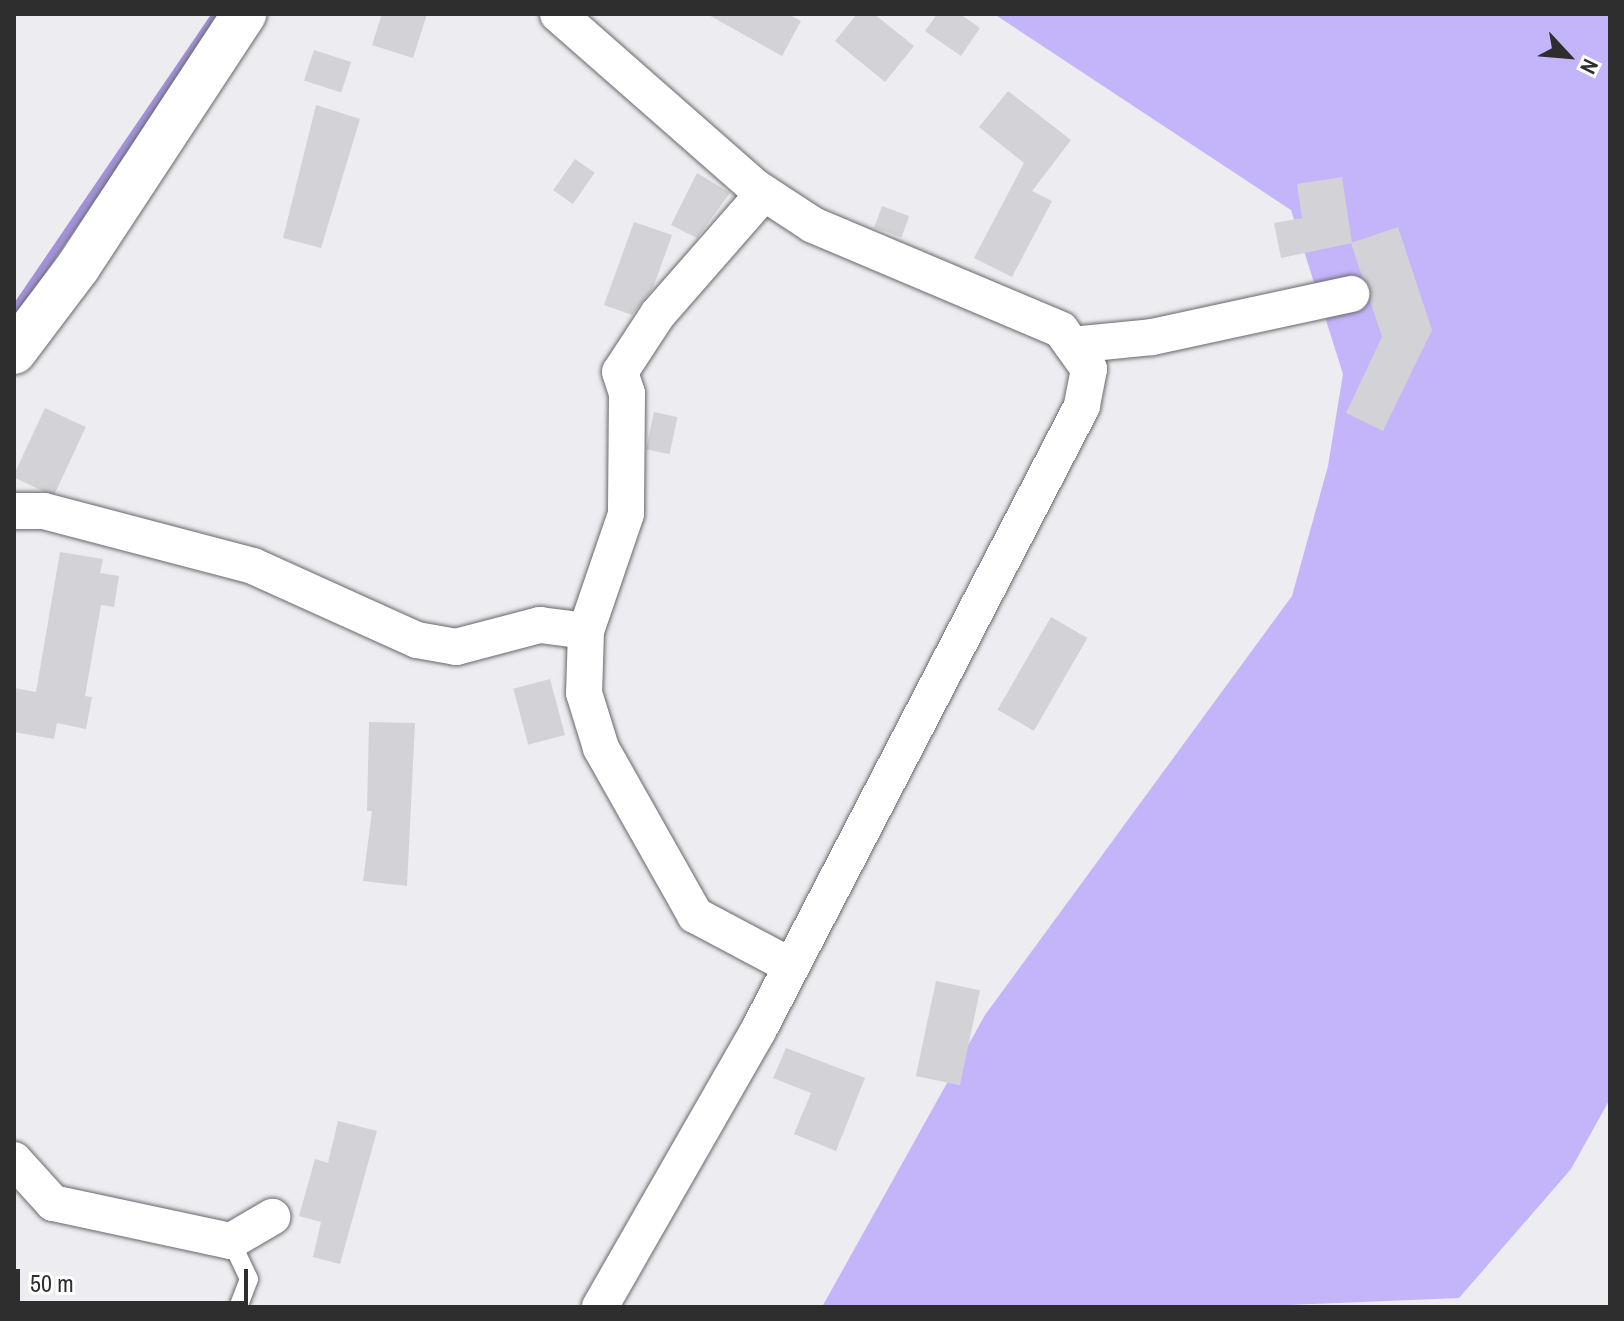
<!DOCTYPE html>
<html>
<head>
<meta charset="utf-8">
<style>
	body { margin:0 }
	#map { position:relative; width:1624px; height:1321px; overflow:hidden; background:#edecf0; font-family:"Archivo Narrow",sans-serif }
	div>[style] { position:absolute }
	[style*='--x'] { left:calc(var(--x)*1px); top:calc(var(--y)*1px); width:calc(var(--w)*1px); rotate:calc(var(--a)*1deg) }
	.green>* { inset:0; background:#c4b4f9 }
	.stream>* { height:9px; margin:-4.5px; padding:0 4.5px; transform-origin:4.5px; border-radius:4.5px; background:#a392d8 }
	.building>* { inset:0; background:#d3d2d6; transform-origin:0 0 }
	.roads { filter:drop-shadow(0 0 2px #68686b) drop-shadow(0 0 2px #68686b) }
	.service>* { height:18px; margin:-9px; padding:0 9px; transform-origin:9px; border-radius:9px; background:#fff }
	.minor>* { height:36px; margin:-18px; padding:0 18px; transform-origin:18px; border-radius:18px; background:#fff }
	.tertiary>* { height:44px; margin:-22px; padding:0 22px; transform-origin:22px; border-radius:22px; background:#fff }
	span { translate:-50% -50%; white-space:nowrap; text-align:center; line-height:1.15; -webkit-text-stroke:8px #fff; paint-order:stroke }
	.frame { position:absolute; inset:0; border:16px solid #2e2e2f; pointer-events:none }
	.north { position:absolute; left:1528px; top:16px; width:80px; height:80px; -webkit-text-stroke:6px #fff; paint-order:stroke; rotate:116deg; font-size:22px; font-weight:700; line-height:32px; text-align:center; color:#2e2e2f }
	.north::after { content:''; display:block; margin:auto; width:28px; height:36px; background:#2e2e2f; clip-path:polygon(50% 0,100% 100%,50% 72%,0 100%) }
	.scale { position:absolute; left:16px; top:1269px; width:232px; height:36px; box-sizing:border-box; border:4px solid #2e2e2f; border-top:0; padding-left:10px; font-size:24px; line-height:28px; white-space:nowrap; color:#2e2e2f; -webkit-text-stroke:6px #fff; paint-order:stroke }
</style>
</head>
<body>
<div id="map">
	<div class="green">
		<i style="clip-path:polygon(994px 14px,1610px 14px,1610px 1099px,1571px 1169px,1459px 1298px,1236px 1307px,822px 1307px,985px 1015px,1292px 596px,1328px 466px,1343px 374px,1291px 210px)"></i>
	</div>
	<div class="stream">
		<i style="--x:14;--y:310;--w:358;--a:-55.7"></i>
	</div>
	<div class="building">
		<i style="clip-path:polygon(382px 14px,427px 14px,413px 58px,372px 45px)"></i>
		<i style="clip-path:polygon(707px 14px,788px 14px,801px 21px,782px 56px)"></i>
		<i style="clip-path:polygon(857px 14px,874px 14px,914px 46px,885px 82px,835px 41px)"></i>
		<i style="clip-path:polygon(937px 14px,960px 14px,980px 28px,961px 56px,925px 31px)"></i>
		<i style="left:314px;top:50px;width:39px;height:32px;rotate:18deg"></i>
		<i style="clip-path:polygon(1008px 91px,1071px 140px,1032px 191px,1052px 201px,1012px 277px,974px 258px,1024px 163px,979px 127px)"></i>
		<i style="clip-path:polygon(316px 105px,360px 119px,321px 248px,283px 238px)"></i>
		<i style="left:575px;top:159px;width:24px;height:38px;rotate:35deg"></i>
		<i style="clip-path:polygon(697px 173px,730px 193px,697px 238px,671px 225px)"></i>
		<i style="clip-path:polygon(1342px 177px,1352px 243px,1281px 258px,1274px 223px,1302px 218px,1297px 184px)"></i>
		<i style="left:882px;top:206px;width:29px;height:23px;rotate:20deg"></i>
		<i style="clip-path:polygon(634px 222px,672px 235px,653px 288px,632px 315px,604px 305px)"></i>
		<i style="clip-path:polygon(1398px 227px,1432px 330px,1383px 431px,1346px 413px,1382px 337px,1351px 243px)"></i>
		<i style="left:45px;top:408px;width:45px;height:76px;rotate:25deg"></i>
		<i style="left:654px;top:412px;width:24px;height:38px;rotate:12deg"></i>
		<i style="clip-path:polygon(60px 552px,103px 559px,100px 573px,119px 576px,114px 607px,101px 605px,85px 696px,92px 697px,86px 729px,57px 723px,54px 739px,14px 732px,14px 688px,36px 692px)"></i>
		<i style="left:1051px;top:617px;width:42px;height:107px;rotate:30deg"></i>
		<i style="left:550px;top:679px;width:58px;height:38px;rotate:75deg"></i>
		<i style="clip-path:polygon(369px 722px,415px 723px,407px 886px,363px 881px,372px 811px,367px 811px)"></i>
		<i style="left:936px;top:981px;width:45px;height:97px;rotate:12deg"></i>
		<i style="clip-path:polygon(786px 1048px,865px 1078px,836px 1151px,794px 1134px,811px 1093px,773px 1078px)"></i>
		<i style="clip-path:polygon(338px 1121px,377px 1131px,340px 1264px,313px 1257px,321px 1222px,299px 1216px,315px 1159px,328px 1163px)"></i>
	</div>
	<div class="roads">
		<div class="service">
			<i style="--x:231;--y:1241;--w:42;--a:64.7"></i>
			<i style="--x:249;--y:1279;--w:30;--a:111"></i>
		</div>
		<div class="minor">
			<i style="--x:558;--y:14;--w:262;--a:41.3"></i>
			<i style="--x:755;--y:187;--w:69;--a:33.2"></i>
			<i style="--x:813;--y:225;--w:269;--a:22.9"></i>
			<i style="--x:1061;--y:330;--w:48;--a:54.3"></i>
			<i style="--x:1089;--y:369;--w:38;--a:101"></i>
			<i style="--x:1082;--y:406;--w:704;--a:117.4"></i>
			<i style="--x:758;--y:1031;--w:318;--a:119.8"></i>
			<i style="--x:764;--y:193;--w:161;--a:131.2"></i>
			<i style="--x:658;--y:314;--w:69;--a:123.2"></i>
			<i style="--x:620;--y:372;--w:22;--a:72"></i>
			<i style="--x:627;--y:393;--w:121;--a:90.5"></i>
			<i style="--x:626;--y:514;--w:124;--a:108.9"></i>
			<i style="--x:586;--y:631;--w:62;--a:91.8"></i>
			<i style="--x:584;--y:693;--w:58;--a:72.8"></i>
			<i style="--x:601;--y:748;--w:192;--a:60.6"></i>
			<i style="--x:695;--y:915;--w:109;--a:28"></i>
			<i style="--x:1072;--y:345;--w:80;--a:-5.7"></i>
			<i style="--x:1152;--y:337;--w:204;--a:-12.2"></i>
			<i style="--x:14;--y:511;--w:30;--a:0"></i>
			<i style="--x:44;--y:511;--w:216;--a:14.7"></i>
			<i style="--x:253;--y:566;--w:180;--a:24.3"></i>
			<i style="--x:417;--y:640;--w:40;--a:10"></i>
			<i style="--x:456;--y:647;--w:87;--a:-14.7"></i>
			<i style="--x:540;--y:625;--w:46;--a:7.4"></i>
			<i style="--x:14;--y:1160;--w:58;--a:47.8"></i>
			<i style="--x:53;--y:1203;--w:182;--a:12.1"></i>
			<i style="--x:231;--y:1241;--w:48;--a:-30.3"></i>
		</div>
		<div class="tertiary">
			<i style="--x:14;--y:352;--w:106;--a:-53"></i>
			<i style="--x:78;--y:267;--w:303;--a:-56.7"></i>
		</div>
	</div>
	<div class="frame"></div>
	<div class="north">N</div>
	<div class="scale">50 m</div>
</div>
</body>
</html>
